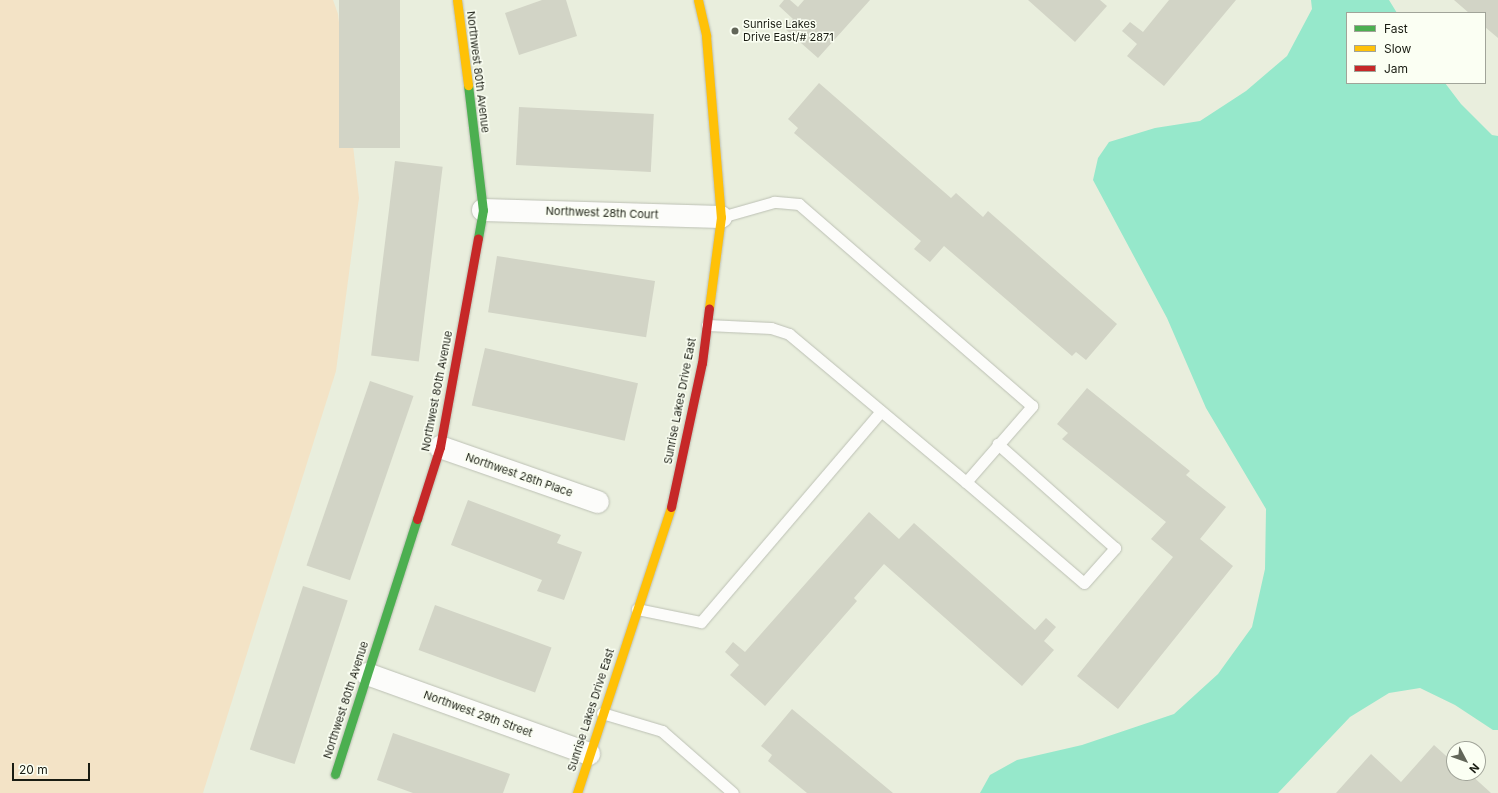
<!DOCTYPE html>
<html>
<head>
<meta charset="utf-8">
<style>
	body { margin:0 }
	#map { position:relative; width:1498px; height:793px; overflow:hidden; background:#e9eedd; font-family:Inter,sans-serif }
	div>[style] { position:absolute }
	[style*='--x'] { left:calc(var(--x)*1px); top:calc(var(--y)*1px); width:calc(var(--w)*1px); rotate:calc(var(--a)*1deg) }
	.green>* { inset:0; background:#f3e3c6 }
	.water>* { inset:0; background:#96e8cb }
	.building>* { inset:0; background:#d2d4c6; transform-origin:0 0 }
	.roads { filter:drop-shadow(0 0 1px #bcc0b4) drop-shadow(0 0 1px #bcc0b4) }
	.lane>* { height:11px; margin:-5.5px; padding:0 5.5px; transform-origin:5.5px; border-radius:5.5px; background:#fcfcfa }
	.street>* { height:22px; margin:-11px; padding:0 11px; transform-origin:11px; border-radius:11px; background:#fcfcfa }
	.fast>* { height:9px; margin:-4.5px; padding:0 4.5px; transform-origin:4.5px; border-radius:4.5px; background:#4caf50 }
	.slow>* { height:9px; margin:-4.5px; padding:0 4.5px; transform-origin:4.5px; border-radius:4.5px; background:#ffc107 }
	.jam>* { height:9px; margin:-4.5px; padding:0 4.5px; transform-origin:4.5px; border-radius:4.5px; background:#c62828 }
	.dots>* { width:11px; height:11px; translate:-50% -50%; box-sizing:border-box; border:2px solid #fbfff3; border-radius:50% }
	span { translate:-50% -50%; white-space:nowrap; text-align:center; line-height:1.15; -webkit-text-stroke:3px #fbfff3; paint-order:stroke }
	.poi-label { font-size:11px; color:#191c12 }
	.left { translate:0 -50%; text-align:left }
	.street-label { font-size:11px; color:#191c12 }
	.legend { position:absolute; left:1346px; top:12px; width:140px; height:72px; box-sizing:border-box; background:#fbfff3; border:1px solid #a1a499; margin:0; padding:5px 7px; list-style:none; font-size:12px; color:#191c12 }
	.legend li { display:flex; align-items:center; gap:8px; height:20px }
	.legend b { width:20px; border:1px solid #a1a499 }
	.north { position:absolute; left:1446px; top:741px; width:40px; height:40px; box-sizing:border-box; background:#fbfff3; border:1px solid #a1a499; border-radius:50%; rotate:131deg; font-size:11px; font-weight:700; line-height:16px; text-align:center; color:#191c12 }
	.north::after { content:''; display:block; margin:auto; width:14px; height:18px; background:#626659; clip-path:polygon(50% 0,100% 100%,50% 72%,0 100%) }
	.scale { position:absolute; left:12px; top:763px; width:78px; height:18px; box-sizing:border-box; border:2px solid #191c12; border-top:0; padding-left:5px; font-size:12px; line-height:14px; white-space:nowrap; color:#191c12; -webkit-text-stroke:3px #fbfff3; paint-order:stroke }
</style>
</head>
<body>
<div id="map">
	<div class="green">
		<i style="clip-path:polygon(0 0,333px 0,338px 14px,359px 198px,336px 371px,203px 793px,0 793px)"></i>
	</div>
	<div class="water">
		<i style="clip-path:polygon(1311px 0,1389px 0,1397px 13px,1347px 13px,1347px 83px,1445px 83px,1461px 104px,1492px 135px,1498px 136px,1498px 730px,1493px 730px,1455px 705px,1420px 688px,1389px 693px,1350px 717px,1278px 793px,980px 793px,990px 775px,1017px 760px,1082px 745px,1174px 714px,1218px 674px,1252px 627px,1265px 569px,1266px 509px,1206px 408px,1167px 318px,1093px 180px,1098px 158px,1109px 142px,1155px 128px,1200px 121px,1246px 91px,1287px 56px,1312px 9px)"></i>
	</div>
	<div class="building">
		<i style="left:339px;top:0;width:61px;height:148px"></i>
		<i style="clip-path:polygon(542px 0,566px 0,577px 36px,519px 55px,505px 13px)"></i>
		<i style="clip-path:polygon(784px 0,790px 0,798px 7px,804px 0,870px 0,818px 58px,784px 28px,793px 19px,779px 6px)"></i>
		<i style="clip-path:polygon(1028px 0,1100px 0,1107px 6px,1075px 42px)"></i>
		<i style="clip-path:polygon(1169px 0,1236px 0,1164px 86px,1127px 56px,1137px 44px,1122px 31px,1130px 22px,1143px 32px)"></i>
		<i style="clip-path:polygon(1454px 0,1498px 0,1498px 38px,1485px 27px,1485px 13px,1469px 13px)"></i>
		<i style="clip-path:polygon(819px 83px,951px 198px,956px 193px,983px 217px,988px 211px,1117px 324px,1086px 360px,1076px 352px,1072px 356px,944px 246px,930px 262px,914px 249px,921px 241px,794px 133px,798px 128px,788px 119px)"></i>
		<i style="left:519px;top:107px;width:135px;height:58px;rotate:3deg"></i>
		<i style="left:395px;top:161px;width:48px;height:196px;rotate:7deg"></i>
		<i style="left:497px;top:256px;width:160px;height:57px;rotate:9deg"></i>
		<i style="left:485px;top:348px;width:157px;height:59px;rotate:13deg"></i>
		<i style="left:370px;top:381px;width:46px;height:195px;rotate:19deg"></i>
		<i style="clip-path:polygon(1087px 388px,1190px 471px,1186px 475px,1226px 507px,1200px 539px,1233px 566px,1118px 709px,1077px 676px,1173px 557px,1151px 539px,1166px 522px,1062px 439px,1068px 433px,1057px 424px)"></i>
		<i style="clip-path:polygon(468px 500px,561px 535px,557px 543px,582px 552px,564px 600px,537px 591px,542px 580px,451px 545px)"></i>
		<i style="clip-path:polygon(869px 512px,899px 539px,914px 523px,1035px 630px,1046px 618px,1056px 627px,1044px 641px,1054px 650px,1022px 686px,884px 564px,854px 598px,857px 601px,765px 706px,730px 675px,739px 665px,725px 652px,733px 642px,745px 652px)"></i>
		<i style="left:303px;top:586px;width:47px;height:172px;rotate:18deg"></i>
		<i style="left:435px;top:605px;width:124px;height:48px;rotate:20deg"></i>
		<i style="clip-path:polygon(792px 709px,893px 793px,807px 793px,768px 761px,772px 755px,761px 746px)"></i>
		<i style="clip-path:polygon(393px 733px,510px 774px,503px 793px,413px 793px,377px 780px)"></i>
		<i style="clip-path:polygon(1434px 745px,1454px 763px,1454px 773px,1469px 773px,1491px 793px,1336px 793px,1371px 754px,1401px 782px)"></i>
	</div>
	<div class="roads">
		<div class="lane">
			<i style="--x:707;--y:325;--w:64;--a:2.7"></i>
			<i style="--x:771;--y:328;--w:19;--a:18"></i>
			<i style="--x:789;--y:334;--w:231;--a:39.9"></i>
			<i style="--x:966;--y:482;--w:101;--a:-49"></i>
			<i style="--x:1032;--y:406;--w:308;--a:-139.1"></i>
			<i style="--x:799;--y:204;--w:25;--a:-175"></i>
			<i style="--x:774;--y:202;--w:55;--a:164.2"></i>
			<i style="--x:966;--y:482;--w:155;--a:40.6"></i>
			<i style="--x:1084;--y:583;--w:47;--a:-48.5"></i>
			<i style="--x:1115;--y:548;--w:157;--a:-138.4"></i>
			<i style="--x:637;--y:609;--w:65;--a:11.5"></i>
			<i style="--x:701;--y:622;--w:277;--a:-49.5"></i>
			<i style="--x:602;--y:713;--w:63;--a:16.7"></i>
			<i style="--x:662;--y:731;--w:94;--a:41.1"></i>
		</div>
		<div class="street">
			<i style="--x:483;--y:210;--w:238;--a:1.7"></i>
			<i style="--x:440;--y:447;--w:167;--a:19.2"></i>
			<i style="--x:367;--y:674;--w:236;--a:19.8"></i>
		</div>
		<div class="fast">
			<i style="--x:468;--y:85;--w:126;--a:83.2"></i>
			<i style="--x:483;--y:210;--w:28;--a:100"></i>
			<i style="--x:335;--y:774;--w:268;--a:-72.2"></i>
		</div>
		<div class="slow">
			<i style="--x:457;--y:0;--w:86;--a:82.6"></i>
			<i style="--x:698;--y:0;--w:37;--a:77"></i>
			<i style="--x:706;--y:36;--w:182;--a:85.3"></i>
			<i style="--x:721;--y:217;--w:92;--a:97.5"></i>
			<i style="--x:577;--y:793;--w:301;--a:-71.8"></i>
		</div>
		<div class="jam">
			<i style="--x:671;--y:507;--w:147;--a:-77.9"></i>
			<i style="--x:702;--y:363;--w:55;--a:-82.7"></i>
			<i style="--x:417;--y:519;--w:76;--a:-72.3"></i>
			<i style="--x:440;--y:447;--w:212;--a:-79.7"></i>
		</div>
	</div>
	<div class="dots">
		<i style="left:735px;top:31px;background:#626659"></i>
	</div>
	<div class="poi-label">
		<span class="left" style="left:743px;top:31px">Sunrise Lakes<br>Drive East/# 2871</span>
	</div>
	<div class="street-label">
		<span style="left:478px;top:72px;rotate:83deg">Northwest 80th Avenue</span>
		<span style="left:602px;top:213px;rotate:2deg">Northwest 28th Court</span>
		<span style="left:437px;top:391px;rotate:-79deg">Northwest 80th Avenue</span>
		<span style="left:680px;top:401px;rotate:-79deg">Sunrise Lakes Drive East</span>
		<span style="left:519px;top:475px;rotate:19deg">Northwest 28th Place</span>
		<span style="left:346px;top:700px;rotate:-72deg">Northwest 80th Avenue</span>
		<span style="left:591px;top:710px;rotate:-72deg">Sunrise Lakes Drive East</span>
		<span style="left:478px;top:714px;rotate:20deg">Northwest 29th Street</span>
	</div>
	<ul class="legend">
	<li><b style="height:5px;background:#4caf50"></b>Fast</li>
	<li><b style="height:5px;background:#ffc107"></b>Slow</li>
	<li><b style="height:5px;background:#c62828"></b>Jam</li>
	</ul>
	<div class="north">N</div>
	<div class="scale">20 m</div>
</div>
</body>
</html>
